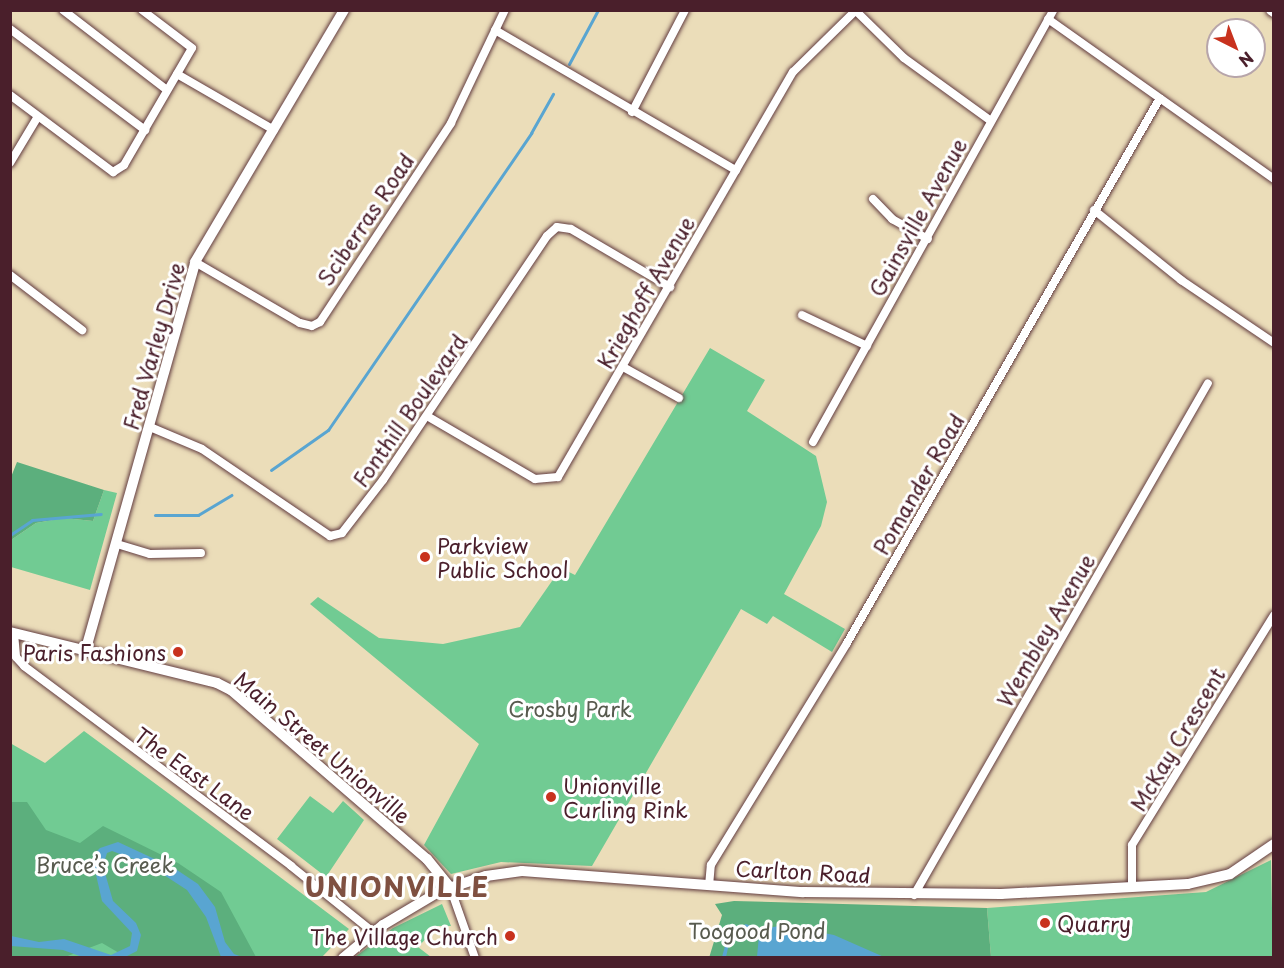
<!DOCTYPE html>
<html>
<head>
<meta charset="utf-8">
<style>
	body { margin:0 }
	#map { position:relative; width:1284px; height:968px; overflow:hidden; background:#ebddb9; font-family:"Playpen Sans",sans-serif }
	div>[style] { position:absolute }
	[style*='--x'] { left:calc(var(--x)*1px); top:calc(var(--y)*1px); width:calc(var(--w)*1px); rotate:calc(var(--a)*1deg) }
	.green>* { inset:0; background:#71cb93 }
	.forest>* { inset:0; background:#5caf7d }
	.water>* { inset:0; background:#59a5d1 }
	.stream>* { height:3px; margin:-1.5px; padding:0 1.5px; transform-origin:1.5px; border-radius:1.5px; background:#59a5d1 }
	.roads { filter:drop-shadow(0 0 2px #623c40) drop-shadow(0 0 2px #623c40) }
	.street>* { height:8px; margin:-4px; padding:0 4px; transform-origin:4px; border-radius:4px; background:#fff }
	.secondary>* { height:10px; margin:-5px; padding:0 5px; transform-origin:5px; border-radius:5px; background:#fff }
	.dots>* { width:16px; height:16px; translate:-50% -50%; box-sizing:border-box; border:3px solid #fff; border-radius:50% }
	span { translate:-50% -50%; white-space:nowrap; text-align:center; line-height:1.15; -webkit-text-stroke:6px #fff; paint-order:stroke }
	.street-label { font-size:21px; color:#4a1f2b }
	.poi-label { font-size:21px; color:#4a1f2b }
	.left { translate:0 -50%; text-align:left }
	.right { translate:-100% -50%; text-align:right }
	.park-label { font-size:21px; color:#585b4f }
	.district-label { font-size:27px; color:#7f5041; font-weight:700; letter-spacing:1.5px }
	.frame { position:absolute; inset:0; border:12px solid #4a1f2b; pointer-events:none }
	.north { position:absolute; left:1206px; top:18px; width:60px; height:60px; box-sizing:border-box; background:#fff; border:2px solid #b7a5aa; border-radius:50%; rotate:138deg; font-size:16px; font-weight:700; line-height:24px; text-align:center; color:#4a1f2b }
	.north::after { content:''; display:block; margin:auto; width:21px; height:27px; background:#c8321e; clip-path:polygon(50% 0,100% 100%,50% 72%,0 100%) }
</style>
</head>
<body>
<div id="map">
	<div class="green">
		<i style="clip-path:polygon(710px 348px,765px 380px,747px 411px,816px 456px,827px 502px,821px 526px,784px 594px,845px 629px,832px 652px,773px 616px,767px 624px,741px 609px,592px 866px,501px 862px,451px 874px,424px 845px,479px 744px,310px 604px,318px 597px,379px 638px,443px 644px,520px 627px,561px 568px,575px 575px)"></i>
		<i style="clip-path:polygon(104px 490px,117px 493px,90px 590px,11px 567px,11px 540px,36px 523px,64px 518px,93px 521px)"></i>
		<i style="clip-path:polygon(84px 731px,168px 793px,349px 929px,322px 957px,11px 957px,10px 743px,45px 763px)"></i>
		<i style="clip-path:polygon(310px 796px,333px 813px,343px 801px,364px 820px,326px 877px,277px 839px)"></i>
		<i style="clip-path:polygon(1271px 860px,1273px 957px,991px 957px,987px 908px,1206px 892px)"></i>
		<i style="clip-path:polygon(442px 904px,451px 926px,438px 926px,418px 947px,431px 957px,355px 957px,393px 928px)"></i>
	</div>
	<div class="forest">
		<i style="clip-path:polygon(17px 462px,104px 490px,93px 521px,64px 518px,36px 523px,11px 540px,11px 477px)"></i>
		<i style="clip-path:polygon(10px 802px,27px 802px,46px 830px,80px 843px,103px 826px,178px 863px,221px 892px,256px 957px,126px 957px,102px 943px,65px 957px,11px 957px)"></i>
		<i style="clip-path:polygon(734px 901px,987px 908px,991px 957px,709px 958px,722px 915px,715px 904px)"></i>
	</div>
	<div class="water">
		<i style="clip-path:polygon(118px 842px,174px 868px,198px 884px,215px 907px,225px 942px,234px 954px,242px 957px,221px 957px,206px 917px,187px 890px,147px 864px,112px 851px,107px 853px,103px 866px,113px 901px,136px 923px,141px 935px,137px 951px,125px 957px,85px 958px,63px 950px,11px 946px,11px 936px,39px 942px,64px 939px,111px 955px,130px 946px,132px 933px,102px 901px,94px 866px,95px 853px,100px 848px)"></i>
		<i style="clip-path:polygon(746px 924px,760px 930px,783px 925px,834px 935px,884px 957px,757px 957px,759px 935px,744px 928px,731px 935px,726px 957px,722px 957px,729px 932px)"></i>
	</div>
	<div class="stream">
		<i style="--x:569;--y:64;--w:61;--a:-61.8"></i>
		<i style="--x:271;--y:470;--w:70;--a:-35.1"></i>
		<i style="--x:328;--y:430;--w:360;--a:-55.6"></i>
		<i style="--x:531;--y:133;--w:45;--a:-60.6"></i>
		<i style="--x:155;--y:515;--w:43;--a:0"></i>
		<i style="--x:198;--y:515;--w:39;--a:-31"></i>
		<i style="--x:10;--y:535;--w:27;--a:-34"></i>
		<i style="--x:32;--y:520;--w:69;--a:-5"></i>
	</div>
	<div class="roads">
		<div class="street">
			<i style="--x:63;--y:10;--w:131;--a:37.6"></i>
			<i style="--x:856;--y:11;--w:67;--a:44.4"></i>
			<i style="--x:904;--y:58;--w:107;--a:35.9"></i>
			<i style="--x:1048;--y:19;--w:277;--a:35.3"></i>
			<i style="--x:10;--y:29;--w:169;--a:36.8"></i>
			<i style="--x:495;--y:30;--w:279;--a:30.2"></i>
			<i style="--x:177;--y:74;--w:112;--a:30"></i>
			<i style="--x:10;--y:95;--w:129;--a:36.8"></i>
			<i style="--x:113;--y:172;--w:13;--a:-32"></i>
			<i style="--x:124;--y:165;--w:135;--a:-59.8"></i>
			<i style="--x:192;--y:48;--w:63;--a:-142.8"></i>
			<i style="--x:632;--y:112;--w:115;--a:-62.5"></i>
			<i style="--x:10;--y:163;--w:52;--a:-59"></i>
			<i style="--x:873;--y:199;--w:28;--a:46"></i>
			<i style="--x:892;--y:219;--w:41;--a:29.1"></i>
			<i style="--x:1094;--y:210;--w:112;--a:38.8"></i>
			<i style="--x:1181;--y:280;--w:112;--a:34.1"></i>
			<i style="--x:195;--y:262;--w:121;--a:30.2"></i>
			<i style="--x:300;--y:323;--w:12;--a:14"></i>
			<i style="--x:312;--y:326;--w:9;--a:-27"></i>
			<i style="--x:320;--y:322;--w:238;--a:-56.6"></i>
			<i style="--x:451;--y:123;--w:125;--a:-64.5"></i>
			<i style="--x:10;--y:275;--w:91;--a:37.4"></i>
			<i style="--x:802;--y:315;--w:72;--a:25.5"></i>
			<i style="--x:623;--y:367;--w:64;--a:29"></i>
			<i style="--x:427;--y:416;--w:125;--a:30.3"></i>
			<i style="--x:535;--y:479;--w:23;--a:-5"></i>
			<i style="--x:558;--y:477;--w:468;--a:-59.9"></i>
			<i style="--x:793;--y:72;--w:88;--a:-44.5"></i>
			<i style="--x:150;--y:427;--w:56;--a:22.9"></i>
			<i style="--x:202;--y:449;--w:155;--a:34.2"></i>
			<i style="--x:330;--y:536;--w:12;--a:-14"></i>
			<i style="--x:342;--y:533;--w:67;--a:-52.3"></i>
			<i style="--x:383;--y:480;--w:294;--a:-56.1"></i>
			<i style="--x:547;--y:236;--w:13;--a:-42"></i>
			<i style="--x:557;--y:227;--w:14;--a:8"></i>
			<i style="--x:571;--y:229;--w:115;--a:30.4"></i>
			<i style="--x:813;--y:442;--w:494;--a:-60.9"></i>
			<i style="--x:117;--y:544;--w:34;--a:17"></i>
			<i style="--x:150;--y:554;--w:51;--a:-1.1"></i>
			<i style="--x:14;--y:633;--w:24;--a:85"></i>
			<i style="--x:16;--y:657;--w:12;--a:48"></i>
			<i style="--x:24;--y:666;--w:334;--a:36.8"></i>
			<i style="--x:291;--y:866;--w:105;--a:38.8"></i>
			<i style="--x:709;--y:886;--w:21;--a:-85"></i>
			<i style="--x:711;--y:865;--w:260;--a:-58.5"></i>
			<i style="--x:847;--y:643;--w:628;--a:-60.13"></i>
			<i style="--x:1132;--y:886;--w:41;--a:-90"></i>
			<i style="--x:1132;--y:845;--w:270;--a:-58.3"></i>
			<i style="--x:450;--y:887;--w:75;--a:70.6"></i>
			<i style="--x:914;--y:895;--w:590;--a:-60.13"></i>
		</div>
		<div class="secondary">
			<i style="--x:1271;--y:10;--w:4;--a:34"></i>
			<i style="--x:10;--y:632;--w:213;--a:13.8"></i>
			<i style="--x:217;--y:683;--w:16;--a:27"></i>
			<i style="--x:231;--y:690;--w:259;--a:40.8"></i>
			<i style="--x:427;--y:859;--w:36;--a:51"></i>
			<i style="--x:85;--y:652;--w:405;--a:-74.2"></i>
			<i style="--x:195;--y:262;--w:293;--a:-59.4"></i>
			<i style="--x:343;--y:958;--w:52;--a:-39.5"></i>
			<i style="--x:383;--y:925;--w:66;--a:-30.8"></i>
			<i style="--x:440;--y:891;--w:48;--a:-18.1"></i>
			<i style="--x:486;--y:876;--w:36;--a:-8"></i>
			<i style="--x:522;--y:871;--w:282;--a:4.3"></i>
			<i style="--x:803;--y:892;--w:198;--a:0.6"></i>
			<i style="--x:1001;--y:894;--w:187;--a:-3.1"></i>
			<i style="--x:1188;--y:884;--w:43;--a:-13.4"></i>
			<i style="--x:1230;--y:874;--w:53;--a:-34.3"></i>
		</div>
	</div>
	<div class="dots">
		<i style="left:425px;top:557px;background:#c8321e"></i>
		<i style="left:178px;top:652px;background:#c8321e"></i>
		<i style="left:551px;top:797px;background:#c8321e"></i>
		<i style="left:1045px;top:923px;background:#c8321e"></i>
		<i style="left:510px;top:936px;background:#c8321e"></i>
	</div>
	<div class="street-label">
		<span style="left:917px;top:217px;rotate:-61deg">Gainsville Avenue</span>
		<span style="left:365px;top:219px;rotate:-56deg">Sciberras Road</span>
		<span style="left:645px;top:292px;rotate:-60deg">Krieghoff Avenue</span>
		<span style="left:153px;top:346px;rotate:-74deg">Fred Varley Drive</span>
		<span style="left:409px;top:410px;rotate:-55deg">Fonthill Boulevard</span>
		<span style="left:918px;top:484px;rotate:-60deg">Pomander Road</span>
		<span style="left:1045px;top:630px;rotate:-60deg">Wembley Avenue</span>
		<span style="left:1177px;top:739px;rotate:-59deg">McKay Crescent</span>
		<span style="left:323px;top:747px;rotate:40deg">Main Street Unionville</span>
		<span style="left:195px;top:773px;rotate:36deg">The East Lane</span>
		<span style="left:803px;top:871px;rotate:3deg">Carlton Road</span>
	</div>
	<div class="poi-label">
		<span class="left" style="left:437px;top:557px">Parkview<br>Public School</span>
		<span class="right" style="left:166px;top:652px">Paris Fashions</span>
		<span class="left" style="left:563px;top:797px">Unionville<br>Curling Rink</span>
		<span class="left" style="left:1057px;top:923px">Quarry</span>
		<span class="right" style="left:498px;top:936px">The Village Church</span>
	</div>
	<div class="park-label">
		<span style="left:570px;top:708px">Crosby Park</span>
		<span style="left:105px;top:864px">Bruce’s Creek</span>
		<span style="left:757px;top:930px">Toogood Pond</span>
	</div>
	<div class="district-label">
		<span style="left:397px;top:886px">UNIONVILLE</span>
	</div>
	<div class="frame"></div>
	<div class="north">N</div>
</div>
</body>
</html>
